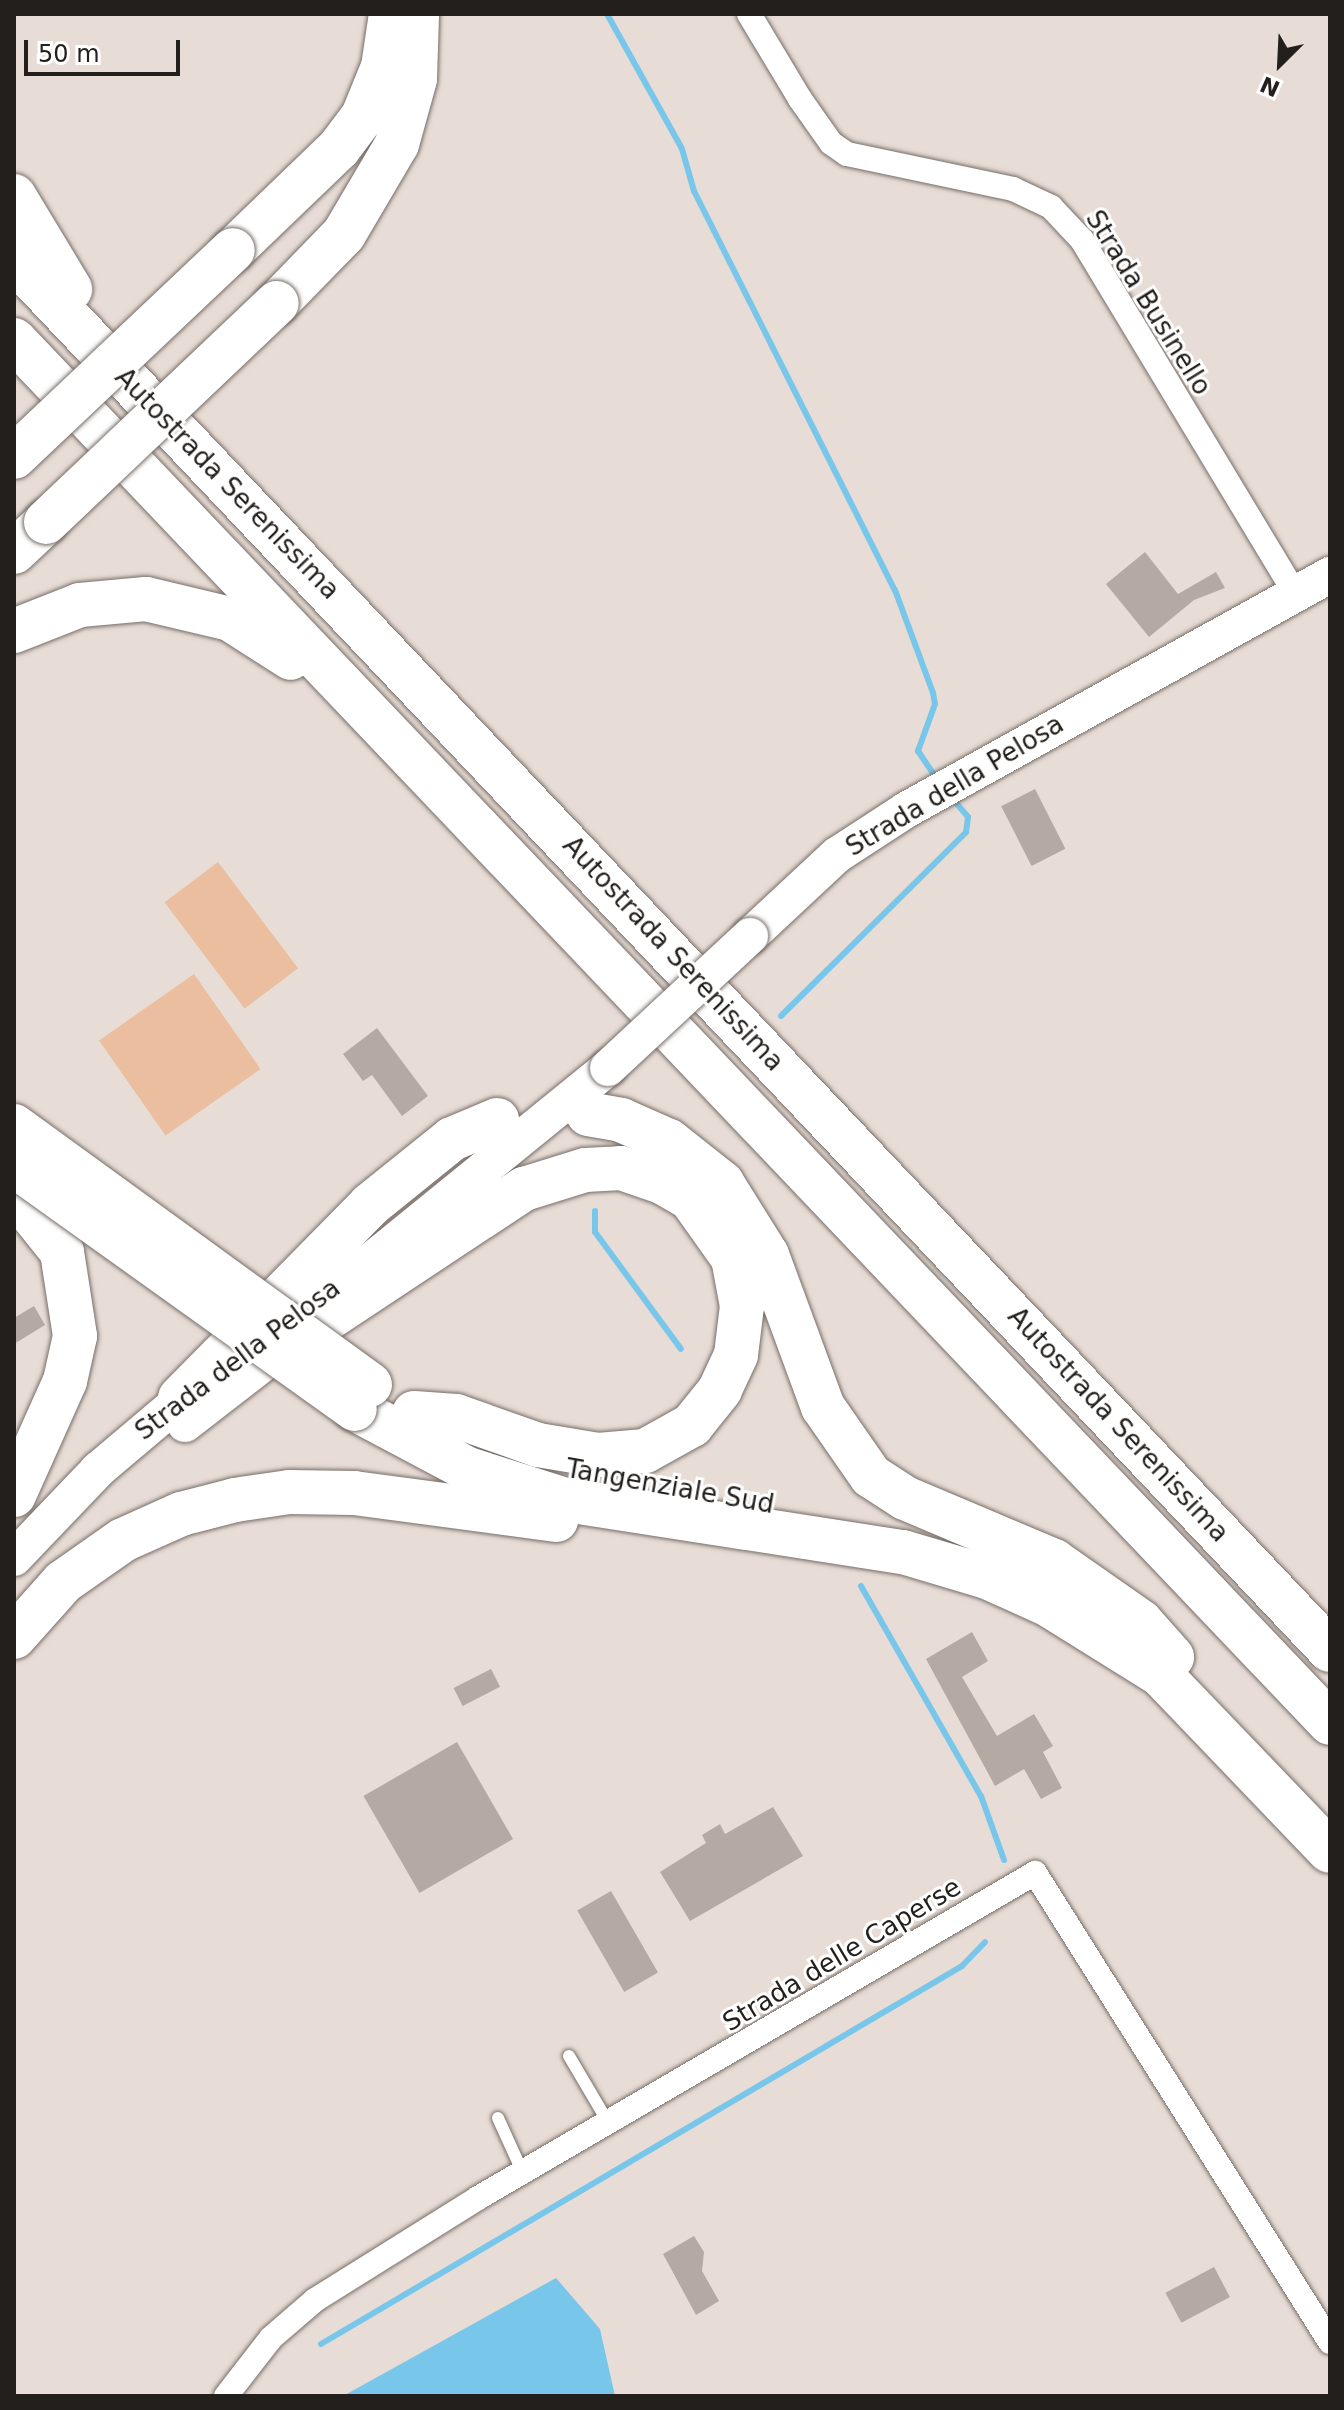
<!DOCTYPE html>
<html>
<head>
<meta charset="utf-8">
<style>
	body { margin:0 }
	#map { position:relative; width:1344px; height:2410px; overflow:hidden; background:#e8ddd6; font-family:"DejaVu Sans",sans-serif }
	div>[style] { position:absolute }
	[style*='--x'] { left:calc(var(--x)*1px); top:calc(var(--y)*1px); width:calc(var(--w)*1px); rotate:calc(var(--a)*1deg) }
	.green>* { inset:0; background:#eabe9e; transform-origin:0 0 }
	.water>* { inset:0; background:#78c6ea }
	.stream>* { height:6px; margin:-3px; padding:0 3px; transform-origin:3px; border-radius:3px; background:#78c6ea }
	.building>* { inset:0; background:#b4aaa3; transform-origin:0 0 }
	.roads { filter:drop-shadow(0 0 2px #776d67) drop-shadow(0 0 2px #776d67) }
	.lane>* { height:12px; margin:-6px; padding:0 6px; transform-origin:6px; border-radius:6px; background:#fff }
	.street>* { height:24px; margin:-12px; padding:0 12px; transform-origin:12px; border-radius:12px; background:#fff }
	.secondary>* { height:36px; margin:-18px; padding:0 18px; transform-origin:18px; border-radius:18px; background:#fff }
	.highway>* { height:44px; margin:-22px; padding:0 22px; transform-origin:22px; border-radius:22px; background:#fff }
	.bridges { filter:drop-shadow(0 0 2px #776d67) drop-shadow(0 0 2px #776d67) }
	.secondary-bridge>* { height:36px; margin:-18px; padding:0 18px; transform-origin:18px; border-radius:18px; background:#fff }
	.highway-bridge>* { height:44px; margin:-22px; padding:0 22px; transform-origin:22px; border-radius:22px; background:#fff }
	span { translate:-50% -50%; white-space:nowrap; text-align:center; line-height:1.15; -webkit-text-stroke:6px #fff; paint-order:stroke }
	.street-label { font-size:26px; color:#221f1c }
	.frame { position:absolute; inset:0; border:16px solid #221f1c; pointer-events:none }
	.north { position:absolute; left:1240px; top:24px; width:80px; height:80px; -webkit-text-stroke:6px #fff; paint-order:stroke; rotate:204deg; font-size:22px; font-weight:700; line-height:32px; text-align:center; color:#221f1c }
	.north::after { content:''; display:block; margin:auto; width:28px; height:36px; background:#221f1c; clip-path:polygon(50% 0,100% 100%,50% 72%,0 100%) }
	.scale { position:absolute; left:24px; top:40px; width:156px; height:36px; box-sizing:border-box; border:4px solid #221f1c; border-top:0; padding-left:10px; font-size:24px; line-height:28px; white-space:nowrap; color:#221f1c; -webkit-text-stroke:6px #fff; paint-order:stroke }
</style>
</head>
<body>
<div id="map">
	<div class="green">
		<i style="left:218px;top:862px;width:133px;height:67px;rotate:53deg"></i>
		<i style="left:194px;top:974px;width:116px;height:116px;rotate:55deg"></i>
	</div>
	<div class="water">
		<i style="clip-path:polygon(556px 2278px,600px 2329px,615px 2396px,343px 2396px)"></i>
	</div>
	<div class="stream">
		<i style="--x:607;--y:14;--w:154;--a:60.9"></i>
		<i style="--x:682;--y:149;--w:44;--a:74.1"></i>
		<i style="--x:694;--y:191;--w:447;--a:63.3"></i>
		<i style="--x:895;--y:590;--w:110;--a:69.7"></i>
		<i style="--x:933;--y:693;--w:11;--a:80"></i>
		<i style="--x:935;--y:704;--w:50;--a:109.9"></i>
		<i style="--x:918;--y:751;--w:32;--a:56"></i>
		<i style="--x:781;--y:1016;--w:261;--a:-44.8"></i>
		<i style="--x:966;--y:832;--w:15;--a:-82"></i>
		<i style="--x:968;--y:817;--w:23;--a:-130"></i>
		<i style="--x:595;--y:1211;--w:21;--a:90"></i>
		<i style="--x:595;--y:1232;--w:145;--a:53.7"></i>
		<i style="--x:861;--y:1586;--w:242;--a:60.3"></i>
		<i style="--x:981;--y:1796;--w:68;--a:70.2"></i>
		<i style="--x:321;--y:2344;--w:744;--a:-30.53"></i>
		<i style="--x:962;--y:1966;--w:33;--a:-46"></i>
	</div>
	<div class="building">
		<i style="clip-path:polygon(1145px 552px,1178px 594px,1216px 572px,1225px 588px,1194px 600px,1149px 637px,1106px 584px)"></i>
		<i style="left:1035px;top:789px;width:67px;height:38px;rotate:63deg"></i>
		<i style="clip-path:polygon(377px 1028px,428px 1096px,402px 1116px,372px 1075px,363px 1081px,343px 1054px)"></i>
		<i style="clip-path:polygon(34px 1306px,45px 1325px,14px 1344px,14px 1318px)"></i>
		<i style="clip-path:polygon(972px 1632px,988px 1661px,962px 1677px,997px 1736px,1034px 1714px,1053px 1746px,1043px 1752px,1062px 1788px,1041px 1799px,1024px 1769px,995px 1786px,926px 1659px)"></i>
		<i style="left:491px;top:1669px;width:20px;height:42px;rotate:63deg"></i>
		<i style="left:457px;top:1742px;width:112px;height:108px;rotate:60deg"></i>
		<i style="clip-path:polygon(773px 1807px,803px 1856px,690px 1921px,660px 1872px,706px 1843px,702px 1835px,720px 1824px,725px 1834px)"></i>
		<i style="left:611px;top:1891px;width:94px;height:39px;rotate:60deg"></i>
		<i style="clip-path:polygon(694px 2236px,704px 2252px,702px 2271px,719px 2301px,696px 2315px,663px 2254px)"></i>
		<i style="left:1214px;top:2267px;width:34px;height:55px;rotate:62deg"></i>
	</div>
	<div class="roads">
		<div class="lane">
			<i style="--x:569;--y:2056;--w:79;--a:59.5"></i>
			<i style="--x:498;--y:2118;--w:60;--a:65.6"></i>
		</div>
		<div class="street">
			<i style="--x:749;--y:14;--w:99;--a:59"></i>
			<i style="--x:800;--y:99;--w:54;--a:54.8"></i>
			<i style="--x:831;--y:143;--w:19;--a:35"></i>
			<i style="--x:847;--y:154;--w:170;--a:11.9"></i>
			<i style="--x:1013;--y:189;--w:42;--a:25.3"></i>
			<i style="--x:1051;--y:207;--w:45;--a:46.8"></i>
			<i style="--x:1082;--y:240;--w:415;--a:58.9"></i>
			<i style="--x:226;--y:2396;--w:73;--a:-52.2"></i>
			<i style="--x:271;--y:2338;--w:58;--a:-40.8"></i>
			<i style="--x:315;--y:2300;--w:192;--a:-32"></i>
			<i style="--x:478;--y:2198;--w:645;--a:-30.26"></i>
			<i style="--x:1035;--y:1873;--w:554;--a:57.83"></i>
		</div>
		<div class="secondary">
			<i style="--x:750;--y:936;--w:119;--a:-43"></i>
			<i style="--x:837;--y:855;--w:82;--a:-33.1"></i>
			<i style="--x:906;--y:810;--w:485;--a:-29"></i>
			<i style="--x:280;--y:1327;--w:102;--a:-35.9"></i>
			<i style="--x:363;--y:1267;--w:316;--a:-39.1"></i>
			<i style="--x:185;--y:1424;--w:140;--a:-37.8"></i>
			<i style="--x:14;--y:1558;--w:122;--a:-46.3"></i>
			<i style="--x:98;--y:1470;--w:136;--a:-40.2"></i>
		</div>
		<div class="highway">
			<i style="--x:14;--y:196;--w:109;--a:58.9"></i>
			<i style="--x:233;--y:250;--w:147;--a:-43.9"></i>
			<i style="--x:339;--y:148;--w:40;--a:-53"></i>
			<i style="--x:363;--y:116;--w:53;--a:-67.8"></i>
			<i style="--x:383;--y:67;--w:54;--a:-81.4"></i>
			<i style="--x:14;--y:260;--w:1914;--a:46.57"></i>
			<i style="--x:277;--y:303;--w:96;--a:-45.8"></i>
			<i style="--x:344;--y:234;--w:104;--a:-59.5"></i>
			<i style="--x:397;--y:144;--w:67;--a:-74.5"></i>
			<i style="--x:415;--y:79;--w:65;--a:-88.2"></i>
			<i style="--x:14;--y:340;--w:1909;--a:46.42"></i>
			<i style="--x:14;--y:552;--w:44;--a:-43.2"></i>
			<i style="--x:14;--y:631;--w:71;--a:-21.5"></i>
			<i style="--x:80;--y:605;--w:66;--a:-5.2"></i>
			<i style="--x:146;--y:599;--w:86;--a:13.4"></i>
			<i style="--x:230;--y:619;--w:72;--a:32.6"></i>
			<i style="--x:588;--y:1114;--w:34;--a:10"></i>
			<i style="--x:621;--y:1120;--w:52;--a:23.6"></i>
			<i style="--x:669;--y:1141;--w:68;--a:38.4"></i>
			<i style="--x:722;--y:1183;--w:85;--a:58"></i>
			<i style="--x:767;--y:1255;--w:162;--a:69.8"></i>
			<i style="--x:823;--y:1407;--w:84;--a:55.2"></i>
			<i style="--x:871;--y:1476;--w:40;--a:32.9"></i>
			<i style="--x:905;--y:1498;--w:162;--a:22.9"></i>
			<i style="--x:1054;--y:1561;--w:106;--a:35"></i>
			<i style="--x:1141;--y:1622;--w:47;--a:48.5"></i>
			<i style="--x:14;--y:1192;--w:77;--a:51.3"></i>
			<i style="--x:62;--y:1252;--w:85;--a:81.2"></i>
			<i style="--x:75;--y:1336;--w:46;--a:102.5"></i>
			<i style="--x:65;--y:1381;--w:125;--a:114.1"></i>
			<i style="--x:285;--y:1347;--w:287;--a:-33.5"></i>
			<i style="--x:524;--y:1189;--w:64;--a:-17.3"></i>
			<i style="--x:585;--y:1170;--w:36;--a:-3"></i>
			<i style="--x:621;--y:1168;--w:43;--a:18.9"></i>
			<i style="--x:662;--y:1182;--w:34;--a:30"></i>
			<i style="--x:691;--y:1199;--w:72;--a:54.6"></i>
			<i style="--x:733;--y:1258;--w:49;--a:79.4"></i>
			<i style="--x:742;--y:1306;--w:49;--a:97"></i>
			<i style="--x:736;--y:1355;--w:38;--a:115"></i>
			<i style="--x:720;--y:1390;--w:45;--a:128.7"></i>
			<i style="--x:692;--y:1425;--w:54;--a:151"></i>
			<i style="--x:645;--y:1451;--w:47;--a:175.1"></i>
			<i style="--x:598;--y:1455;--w:61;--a:-170.5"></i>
			<i style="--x:538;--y:1445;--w:87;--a:-160.5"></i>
			<i style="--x:456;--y:1416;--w:42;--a:-175.9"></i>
			<i style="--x:180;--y:1398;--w:271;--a:-45.4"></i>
			<i style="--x:370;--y:1205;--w:105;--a:-38.8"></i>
			<i style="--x:452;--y:1139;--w:49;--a:-22.9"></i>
			<i style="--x:355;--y:1409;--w:128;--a:28"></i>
			<i style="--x:468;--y:1469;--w:103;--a:17.6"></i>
			<i style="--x:566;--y:1500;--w:341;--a:8.8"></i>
			<i style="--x:903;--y:1552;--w:88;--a:16.6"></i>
			<i style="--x:987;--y:1577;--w:68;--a:24.3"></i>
			<i style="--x:1049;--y:1605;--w:131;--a:31.9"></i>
			<i style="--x:1160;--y:1674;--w:245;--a:46.2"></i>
			<i style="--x:14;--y:1637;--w:74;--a:-48.3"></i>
			<i style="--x:63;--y:1582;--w:73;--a:-35"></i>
			<i style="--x:123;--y:1540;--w:64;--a:-24.1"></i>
			<i style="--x:181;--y:1514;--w:56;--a:-14.5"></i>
			<i style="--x:235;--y:1500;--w:55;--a:-8.4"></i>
			<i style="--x:289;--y:1492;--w:65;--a:0.9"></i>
			<i style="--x:354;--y:1493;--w:204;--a:7.6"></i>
		</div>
	</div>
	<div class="bridges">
		<div class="secondary-bridge">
			<i style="--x:608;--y:1068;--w:194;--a:-42.9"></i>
		</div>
		<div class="highway-bridge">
			<i style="--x:14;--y:457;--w:301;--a:-43.4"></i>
			<i style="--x:46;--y:522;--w:318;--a:-43.5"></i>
			<i style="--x:14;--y:1126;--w:440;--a:36"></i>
			<i style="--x:14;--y:1165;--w:419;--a:35.6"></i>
		</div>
	</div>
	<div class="street-label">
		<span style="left:1148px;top:303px;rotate:58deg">Strada Businello</span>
		<span style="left:227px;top:484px;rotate:46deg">Autostrada Serenissima</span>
		<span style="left:955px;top:786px;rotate:-31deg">Strada della Pelosa</span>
		<span style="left:673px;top:954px;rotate:47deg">Autostrada Serenissima</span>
		<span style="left:238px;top:1360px;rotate:-37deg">Strada della Pelosa</span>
		<span style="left:1118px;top:1425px;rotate:47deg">Autostrada Serenissima</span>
		<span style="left:670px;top:1487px;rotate:10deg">Tangenziale Sud</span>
		<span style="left:842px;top:1955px;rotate:-31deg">Strada delle Caperse</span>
	</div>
	<div class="frame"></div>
	<div class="north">N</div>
	<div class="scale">50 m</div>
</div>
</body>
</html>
